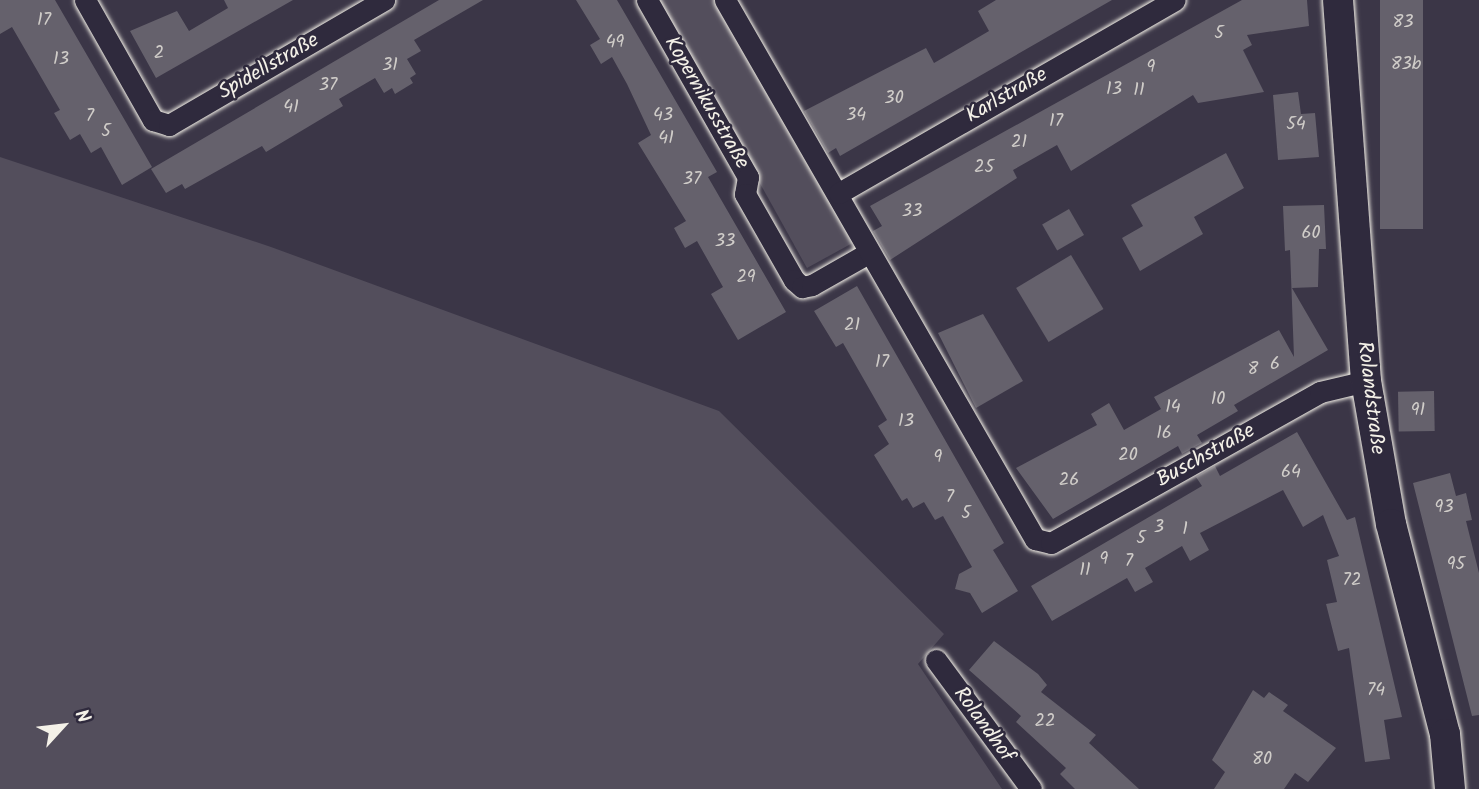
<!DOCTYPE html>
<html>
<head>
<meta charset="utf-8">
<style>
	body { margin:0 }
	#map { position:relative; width:1479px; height:789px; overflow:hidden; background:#3b3647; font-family:Kalam,sans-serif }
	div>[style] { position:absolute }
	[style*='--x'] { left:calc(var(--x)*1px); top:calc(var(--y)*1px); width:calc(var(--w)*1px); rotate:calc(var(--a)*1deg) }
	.green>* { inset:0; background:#534e5c }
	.building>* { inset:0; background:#65616c; transform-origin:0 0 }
	.roads { filter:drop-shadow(0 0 2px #f4f1e8) drop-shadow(0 0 2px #f4f1e8) }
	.minor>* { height:21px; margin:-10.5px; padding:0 10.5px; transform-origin:10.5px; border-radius:10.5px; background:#2f2a3d }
	.secondary>* { height:30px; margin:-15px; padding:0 15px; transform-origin:15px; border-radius:15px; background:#2f2a3d }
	span { translate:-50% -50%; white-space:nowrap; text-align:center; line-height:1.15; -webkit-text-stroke:5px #2f2a3d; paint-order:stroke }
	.number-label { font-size:18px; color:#d0cdc9 }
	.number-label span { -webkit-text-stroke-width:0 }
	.street-label { font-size:21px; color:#f4f1e8 }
	.north { position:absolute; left:28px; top:691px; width:70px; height:70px; -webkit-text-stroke:5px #2f2a3d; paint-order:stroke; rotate:63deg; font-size:19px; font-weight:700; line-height:28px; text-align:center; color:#f4f1e8 }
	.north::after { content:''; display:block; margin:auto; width:24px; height:32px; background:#f4f1e8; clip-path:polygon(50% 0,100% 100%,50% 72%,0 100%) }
</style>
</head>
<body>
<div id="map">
	<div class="green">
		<i style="clip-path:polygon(658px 0,719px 0,858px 240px,807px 268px)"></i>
		<i style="clip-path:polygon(0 157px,271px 247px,719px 411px,944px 634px,918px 664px,1002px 789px,0 789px)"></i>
	</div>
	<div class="building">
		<i style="clip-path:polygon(0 0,55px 0,152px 167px,122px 185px,101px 147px,91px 153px,80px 134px,70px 140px,54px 113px,60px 110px,12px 27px,0 34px)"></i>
		<i style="clip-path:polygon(224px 0,293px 0,156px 78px,130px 31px,177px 11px,189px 31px,228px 8px)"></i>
		<i style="clip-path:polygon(439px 0,483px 0,414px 40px,421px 51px,407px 59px,416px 74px,410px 78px,413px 83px,395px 94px,392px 88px,384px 93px,375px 78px,339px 99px,343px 106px,266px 152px,262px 146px,185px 189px,182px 184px,166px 193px,151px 169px)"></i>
		<i style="clip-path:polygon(576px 0,617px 0,717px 172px,708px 177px,786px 312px,738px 340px,711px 294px,723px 287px,697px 241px,685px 248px,674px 228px,686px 221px,638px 143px,651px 135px,627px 84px,612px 57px,601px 64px,590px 45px,600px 39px)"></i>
		<i style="clip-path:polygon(996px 0,1112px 0,840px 156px,836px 148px,828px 153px,804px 111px,926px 48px,934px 63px,960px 48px,989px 31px,978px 11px)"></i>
		<i style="clip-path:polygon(1242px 0,1307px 0,1309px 26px,1247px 35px,1252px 45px,1243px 50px,1264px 92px,1198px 103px,1193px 95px,1071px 171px,1057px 145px,1013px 170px,1017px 178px,890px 260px,873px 231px,882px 226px,870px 206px)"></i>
		<i style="left:1380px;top:0;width:43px;height:229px"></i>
		<i style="clip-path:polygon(1298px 92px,1301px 114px,1315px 113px,1319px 157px,1278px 160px,1273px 95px)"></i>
		<i style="clip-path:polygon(1226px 153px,1244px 188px,1194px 217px,1203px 234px,1140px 271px,1122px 238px,1143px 226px,1131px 205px)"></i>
		<i style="clip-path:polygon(1324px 205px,1326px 249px,1319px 249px,1318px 287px,1292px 288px,1328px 350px,1234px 405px,1238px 411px,1197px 435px,1202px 443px,1182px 454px,1178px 446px,1053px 519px,1016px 468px,1097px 425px,1091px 414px,1109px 403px,1124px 430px,1161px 409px,1154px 397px,1279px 330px,1294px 357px,1290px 250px,1285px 251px,1283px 206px)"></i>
		<i style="left:1069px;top:209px;width:30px;height:31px;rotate:60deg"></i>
		<i style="left:1071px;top:255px;width:63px;height:64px;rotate:59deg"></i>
		<i style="clip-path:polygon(857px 286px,1004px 543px,993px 550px,1018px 591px,982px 613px,970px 593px,955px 589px,959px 574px,972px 567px,943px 516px,935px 520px,924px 502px,913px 508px,907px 498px,902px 501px,874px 455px,889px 444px,878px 426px,887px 420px,843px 343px,836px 347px,814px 311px)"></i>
		<i style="clip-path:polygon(983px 314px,1023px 381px,976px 408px,938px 333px)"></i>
		<i style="left:1434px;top:391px;width:40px;height:36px;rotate:89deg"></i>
		<i style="clip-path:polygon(1297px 432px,1347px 520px,1355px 517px,1402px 717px,1384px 720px,1390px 759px,1365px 762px,1349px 648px,1338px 651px,1326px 604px,1337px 602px,1327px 560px,1339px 556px,1323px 515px,1303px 527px,1283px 490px,1200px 533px,1209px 550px,1190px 561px,1182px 546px,1145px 568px,1153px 582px,1135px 592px,1127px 578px,1052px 621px,1031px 586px,1202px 486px,1196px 477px,1215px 466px,1220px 476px)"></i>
		<i style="clip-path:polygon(1450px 473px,1456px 496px,1466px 493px,1472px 520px,1466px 521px,1479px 573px,1479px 715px,1472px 716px,1413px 483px)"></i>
		<i style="clip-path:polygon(994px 641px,1038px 674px,1047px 685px,1041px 692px,1096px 735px,1089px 743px,1139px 789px,1075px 789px,1060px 774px,1066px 768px,1016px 722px,1021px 716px,969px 670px)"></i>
		<i style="clip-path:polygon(1253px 690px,1264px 698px,1269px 692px,1288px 705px,1283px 711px,1336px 748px,1308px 782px,1295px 773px,1284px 789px,1214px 789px,1225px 772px,1212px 760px)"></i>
	</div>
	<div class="roads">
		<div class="minor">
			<i style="--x:85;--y:0;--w:138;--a:60.5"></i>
			<i style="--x:153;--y:120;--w:17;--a:17"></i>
			<i style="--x:169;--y:125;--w:249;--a:-30.2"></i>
			<i style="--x:647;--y:0;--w:204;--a:60.3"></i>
			<i style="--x:748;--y:177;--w:17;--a:100"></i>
			<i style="--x:745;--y:194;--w:99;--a:60.3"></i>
			<i style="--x:794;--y:280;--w:11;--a:41"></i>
			<i style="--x:802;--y:287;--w:10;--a:-11"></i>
			<i style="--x:812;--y:285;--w:64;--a:-29.7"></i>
			<i style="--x:725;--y:0;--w:622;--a:60.1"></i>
			<i style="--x:1035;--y:539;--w:16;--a:14"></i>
			<i style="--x:1051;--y:543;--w:308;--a:-29.3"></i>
			<i style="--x:1320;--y:392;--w:47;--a:-13.4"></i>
			<i style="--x:839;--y:193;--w:387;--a:-29.9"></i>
			<i style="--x:936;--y:660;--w:160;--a:53.6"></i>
		</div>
		<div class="secondary">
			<i style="--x:1338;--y:0;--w:382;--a:85.8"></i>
			<i style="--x:1366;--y:381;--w:145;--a:80.1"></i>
			<i style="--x:1391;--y:524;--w:217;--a:75.6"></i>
			<i style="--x:1445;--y:734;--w:55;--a:84.8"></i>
		</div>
	</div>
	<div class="number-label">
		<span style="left:44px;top:21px">17</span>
		<span style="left:1403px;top:23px">83</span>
		<span style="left:1219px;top:34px">5</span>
		<span style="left:615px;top:43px">49</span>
		<span style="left:159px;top:54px">2</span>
		<span style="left:61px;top:60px">13</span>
		<span style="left:1406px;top:65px">83b</span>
		<span style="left:390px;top:66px">31</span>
		<span style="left:1151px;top:68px">9</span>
		<span style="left:328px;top:86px">37</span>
		<span style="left:1114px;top:90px">13</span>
		<span style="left:1139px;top:91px">11</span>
		<span style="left:894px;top:99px">30</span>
		<span style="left:291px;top:108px">41</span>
		<span style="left:663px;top:116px">43</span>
		<span style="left:856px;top:116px">34</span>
		<span style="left:90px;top:117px">7</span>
		<span style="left:1056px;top:122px">17</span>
		<span style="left:1296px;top:125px">54</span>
		<span style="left:106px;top:132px">5</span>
		<span style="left:666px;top:139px">41</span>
		<span style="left:1019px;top:143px">21</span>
		<span style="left:984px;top:168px">25</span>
		<span style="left:692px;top:180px">37</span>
		<span style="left:912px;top:212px">33</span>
		<span style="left:1311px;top:234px">60</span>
		<span style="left:725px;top:242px">33</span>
		<span style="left:746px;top:278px">29</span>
		<span style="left:852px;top:326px">21</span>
		<span style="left:882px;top:363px">17</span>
		<span style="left:1275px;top:365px">6</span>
		<span style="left:1253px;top:370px">8</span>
		<span style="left:1218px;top:400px">10</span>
		<span style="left:1173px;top:408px">14</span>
		<span style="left:1418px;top:411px">91</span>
		<span style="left:906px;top:422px">13</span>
		<span style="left:1164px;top:434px">16</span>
		<span style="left:1128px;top:456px">20</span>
		<span style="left:938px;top:458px">9</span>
		<span style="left:1291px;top:473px">64</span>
		<span style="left:1069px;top:481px">26</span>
		<span style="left:950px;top:498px">7</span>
		<span style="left:1444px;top:508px">93</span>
		<span style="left:966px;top:514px">5</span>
		<span style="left:1159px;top:528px">3</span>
		<span style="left:1185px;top:530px">1</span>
		<span style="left:1141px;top:539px">5</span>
		<span style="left:1104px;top:560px">9</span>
		<span style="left:1129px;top:562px">7</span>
		<span style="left:1456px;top:565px">95</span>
		<span style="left:1085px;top:571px">11</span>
		<span style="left:1352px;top:581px">72</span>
		<span style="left:1376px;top:691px">74</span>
		<span style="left:1045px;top:722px">22</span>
		<span style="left:1262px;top:760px">80</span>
	</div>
	<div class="street-label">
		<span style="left:269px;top:67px;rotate:-30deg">Spidellstraße</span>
		<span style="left:1007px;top:96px;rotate:-30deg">Karlstraße</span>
		<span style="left:706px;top:103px;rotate:60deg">Kopernikusstraße</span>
		<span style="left:1370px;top:398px;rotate:83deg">Rolandstraße</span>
		<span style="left:1206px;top:456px;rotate:-29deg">Buschstraße</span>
		<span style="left:983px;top:725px;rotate:54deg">Rolandhof</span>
	</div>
	<div class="north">N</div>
</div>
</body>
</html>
